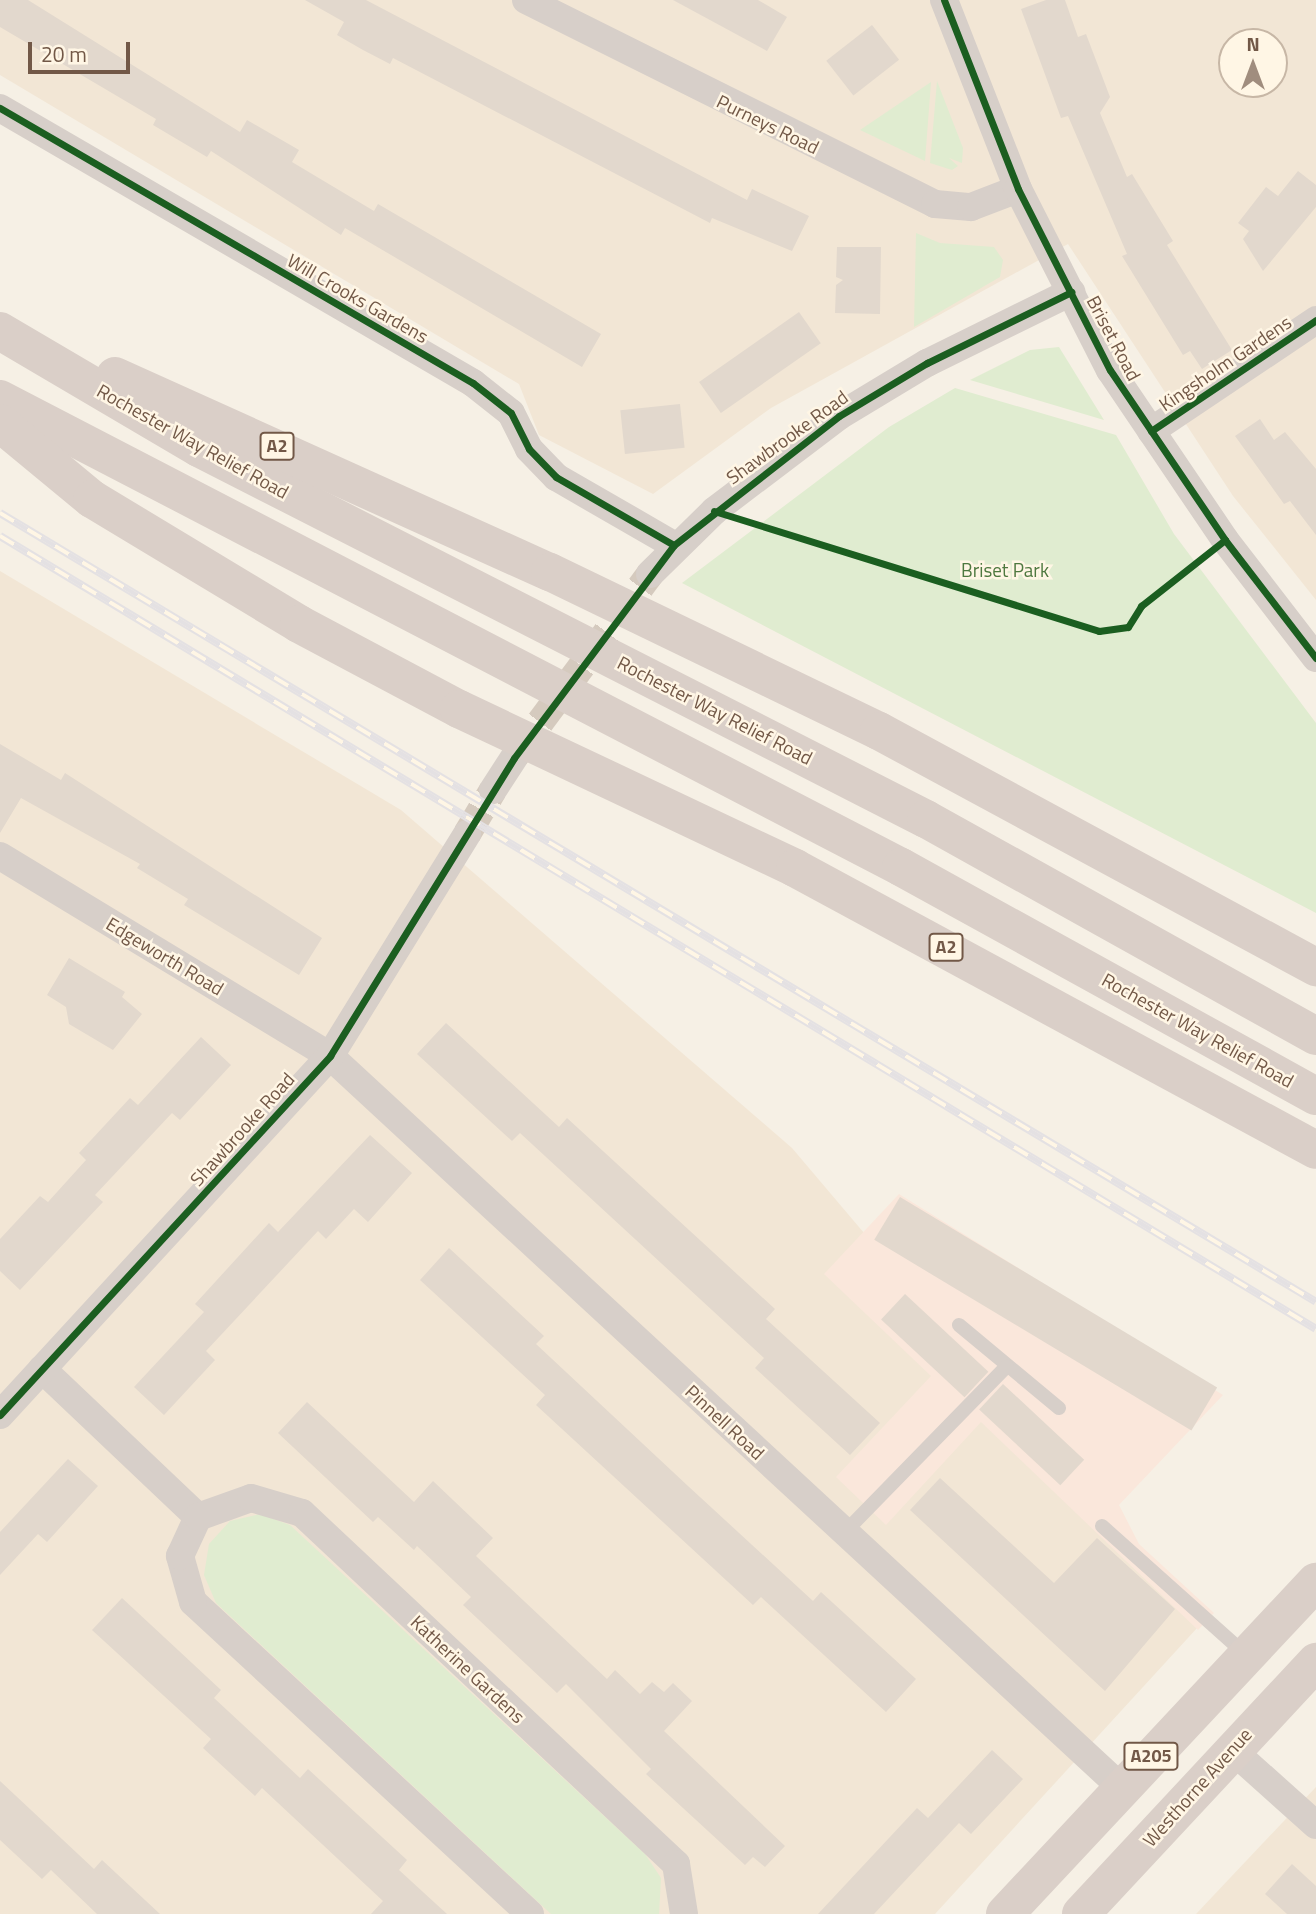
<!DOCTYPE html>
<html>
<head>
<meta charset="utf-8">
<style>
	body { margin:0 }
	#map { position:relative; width:1316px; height:1914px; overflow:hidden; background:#f6f0e5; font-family:"Titillium Web",sans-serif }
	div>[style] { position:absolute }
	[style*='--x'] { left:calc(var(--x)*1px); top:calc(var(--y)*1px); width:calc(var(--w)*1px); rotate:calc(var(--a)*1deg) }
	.residential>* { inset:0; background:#f2e6d5 }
	.commercial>* { inset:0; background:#fae7db }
	.green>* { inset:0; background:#e0ecd0 }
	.building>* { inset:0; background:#e2d8cd; transform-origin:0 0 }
	.street-tunnel>* { height:28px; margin-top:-14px; transform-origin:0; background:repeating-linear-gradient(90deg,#d5cabe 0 28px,transparent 0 42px) }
	.lane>* { height:14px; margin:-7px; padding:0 7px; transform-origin:7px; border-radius:7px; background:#d7cfc9 }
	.street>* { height:28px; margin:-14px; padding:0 14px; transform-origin:14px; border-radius:14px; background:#d7cfc9 }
	.highway>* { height:38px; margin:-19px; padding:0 19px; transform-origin:19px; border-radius:19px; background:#dacfc8 }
	.rail>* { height:8px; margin-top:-4px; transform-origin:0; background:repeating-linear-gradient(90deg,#fff6e5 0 16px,#e4e1e3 0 32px); box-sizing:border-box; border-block:2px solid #e4e1e3 }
	.cycleway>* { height:7px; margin:-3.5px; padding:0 3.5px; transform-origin:3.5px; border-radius:3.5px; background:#1b5e20 }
	span { translate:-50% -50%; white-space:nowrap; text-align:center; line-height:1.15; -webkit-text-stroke:5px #fff6e5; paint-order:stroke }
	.shield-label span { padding:2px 5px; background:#fff6e5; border:2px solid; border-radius:5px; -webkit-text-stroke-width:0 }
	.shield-label { font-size:18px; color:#725847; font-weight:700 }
	.street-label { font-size:19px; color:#725847 }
	.park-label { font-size:19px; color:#4e783f }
	.north { position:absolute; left:1218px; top:28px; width:70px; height:70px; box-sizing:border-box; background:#fff6e5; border:2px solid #c7b7a6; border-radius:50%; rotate:0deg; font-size:19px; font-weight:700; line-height:28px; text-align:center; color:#725847 }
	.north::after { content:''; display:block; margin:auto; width:24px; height:32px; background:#a08d7e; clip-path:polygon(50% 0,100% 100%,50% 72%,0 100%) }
	.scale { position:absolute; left:28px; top:42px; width:102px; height:32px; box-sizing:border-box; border:4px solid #725847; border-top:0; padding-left:9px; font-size:21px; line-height:24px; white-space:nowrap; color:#725847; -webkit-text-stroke:5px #fff6e5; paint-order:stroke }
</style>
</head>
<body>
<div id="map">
	<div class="residential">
		<i style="clip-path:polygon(evenodd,0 0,1316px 0,1316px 600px,1233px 496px,1068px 244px,771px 408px,653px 494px,539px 435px,519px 384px,0 75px,0 0,1232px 42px,1274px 42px,1274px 84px,1232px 84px,1232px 42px)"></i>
		<i style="clip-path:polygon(0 571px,401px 810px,792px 1148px,1198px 1627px,935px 1914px,0 1914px)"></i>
		<i style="clip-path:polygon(1316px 1787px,1316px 1914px,1196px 1914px)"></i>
	</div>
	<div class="commercial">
		<i style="clip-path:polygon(899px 1194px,1223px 1395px,1119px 1505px,1139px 1544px,1214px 1613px,1198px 1630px,981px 1422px,886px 1525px,836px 1477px,931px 1376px,824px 1274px)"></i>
	</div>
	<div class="green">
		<i style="clip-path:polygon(937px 81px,963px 148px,962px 163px,949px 158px,958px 166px,952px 170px,930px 163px)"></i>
		<i style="clip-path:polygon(931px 82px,925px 161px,860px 130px)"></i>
		<i style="clip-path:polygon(916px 233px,940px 243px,994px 247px,1003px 260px,1000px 277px,914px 327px)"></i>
		<i style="clip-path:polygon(1059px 347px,1104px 420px,970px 380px,1030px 350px)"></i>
		<i style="clip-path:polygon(955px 388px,1116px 435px,1174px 534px,1316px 723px,1316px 913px,682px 583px,889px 427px)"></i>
		<i style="clip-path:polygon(260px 1514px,290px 1525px,645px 1854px,661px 1878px,659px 1914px,551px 1914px,216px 1603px,204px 1575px,209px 1544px,230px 1521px)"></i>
	</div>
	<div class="building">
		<i style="clip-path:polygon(0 0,28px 0,240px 132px,247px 120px,299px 150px,292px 162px,374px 211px,378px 204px,601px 334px,582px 367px,345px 228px,341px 235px,211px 151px,207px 157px,153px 125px,156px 119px,0 27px)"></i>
		<i style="clip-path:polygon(305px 0,366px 0,747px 200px,752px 189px,809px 216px,792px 251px,712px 218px,710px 223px,393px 58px,390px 64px,363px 50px,337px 35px,344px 22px)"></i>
		<i style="clip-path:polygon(673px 0,758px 0,787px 17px,767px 51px)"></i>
		<i style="clip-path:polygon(1046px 0,1065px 0,1078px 37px,1086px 34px,1110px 97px,1100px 113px,1127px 177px,1132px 174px,1173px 241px,1167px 245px,1232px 350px,1202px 369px,1190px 351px,1183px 355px,1122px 256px,1127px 254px,1068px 116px,1061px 118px,1021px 9px)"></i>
		<i style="left:872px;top:25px;width:44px;height:58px;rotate:52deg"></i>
		<i style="clip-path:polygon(1298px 171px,1316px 185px,1316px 207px,1263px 271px,1243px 239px,1249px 231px,1238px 223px,1266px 187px,1278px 196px)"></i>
		<i style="clip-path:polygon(837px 247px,881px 247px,880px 314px,835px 313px,836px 285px,843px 280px,836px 277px)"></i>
		<i style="left:799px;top:312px;width:38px;height:122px;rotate:55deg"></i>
		<i style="left:680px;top:404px;width:44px;height:60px;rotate:84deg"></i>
		<i style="clip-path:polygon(1260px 419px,1274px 440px,1285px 432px,1316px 469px,1316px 535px,1290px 501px,1284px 504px,1235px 436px)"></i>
		<i style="clip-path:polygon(0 744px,61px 780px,65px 773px,322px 938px,299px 975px,184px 905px,188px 899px,137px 868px,140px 864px,21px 798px,0 833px)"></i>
		<i style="clip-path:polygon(69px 958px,125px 992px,122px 997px,142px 1014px,113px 1050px,69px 1024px,66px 1007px,47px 995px)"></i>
		<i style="clip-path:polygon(446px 1023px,559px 1127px,567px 1118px,775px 1309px,766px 1319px,880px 1423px,850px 1455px,755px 1368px,764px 1358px,520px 1133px,512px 1141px,417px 1054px)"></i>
		<i style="clip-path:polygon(201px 1037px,231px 1065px,180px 1120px,172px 1113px,95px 1195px,103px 1202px,20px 1290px,0 1271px,0 1239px,40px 1196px,48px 1202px,86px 1160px,79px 1153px,130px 1098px,138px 1105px)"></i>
		<i style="clip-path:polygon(370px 1135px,412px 1173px,368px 1222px,354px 1209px,326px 1239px,318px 1231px,206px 1351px,215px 1360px,164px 1415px,134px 1387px,204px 1312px,195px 1304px,269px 1223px,278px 1232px)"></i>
		<i style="left:900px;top:1197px;width:370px;height:50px;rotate:31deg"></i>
		<i style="clip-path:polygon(449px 1248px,544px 1336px,536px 1344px,688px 1486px,813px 1601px,821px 1592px,916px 1679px,886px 1712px,761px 1597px,753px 1605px,536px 1405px,545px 1395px,420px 1280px)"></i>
		<i style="left:905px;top:1294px;width:114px;height:35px;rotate:43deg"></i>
		<i style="left:1003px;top:1384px;width:111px;height:35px;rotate:43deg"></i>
		<i style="clip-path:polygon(307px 1402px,414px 1502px,433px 1481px,493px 1538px,476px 1556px,607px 1679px,615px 1670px,640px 1694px,652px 1682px,664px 1692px,673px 1683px,692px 1701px,664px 1731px,785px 1846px,765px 1867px,753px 1857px,745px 1865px,646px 1774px,651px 1769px,566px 1684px,557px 1693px,463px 1605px,471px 1597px,417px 1546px,414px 1550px,378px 1517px,373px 1522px,278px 1433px)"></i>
		<i style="clip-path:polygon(68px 1459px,98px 1486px,47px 1542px,38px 1534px,0 1575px,0 1532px)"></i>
		<i style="clip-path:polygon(940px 1478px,1054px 1583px,1097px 1538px,1175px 1609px,1105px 1691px,910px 1510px)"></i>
		<i style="clip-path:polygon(122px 1598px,221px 1690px,214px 1698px,256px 1737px,300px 1778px,308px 1769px,407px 1860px,399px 1870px,447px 1914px,371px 1914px,383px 1901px,262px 1788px,255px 1796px,203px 1748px,211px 1739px,92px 1630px)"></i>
		<i style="clip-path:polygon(992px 1750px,1023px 1779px,971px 1834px,959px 1823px,874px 1914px,818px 1914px,917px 1808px,928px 1818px)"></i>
		<i style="clip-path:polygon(0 1781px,94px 1869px,102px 1860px,160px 1914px,97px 1914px,51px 1870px,42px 1879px,0 1840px)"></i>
		<i style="clip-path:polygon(1292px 1864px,1316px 1886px,1316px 1914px,1287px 1914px,1265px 1894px)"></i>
	</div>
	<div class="street-tunnel">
		<i style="--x:515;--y:756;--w:227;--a:-53.4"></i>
		<i style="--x:467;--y:834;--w:51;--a:-59.4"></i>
	</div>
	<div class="lane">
		<i style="--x:959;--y:1325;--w:130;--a:39.7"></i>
		<i style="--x:1102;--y:1526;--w:192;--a:41.8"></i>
		<i style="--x:844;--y:1533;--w:233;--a:-45.7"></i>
	</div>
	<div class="street">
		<i style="--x:526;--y:0;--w:457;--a:26.5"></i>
		<i style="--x:935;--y:204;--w:36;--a:5"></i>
		<i style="--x:971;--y:207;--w:50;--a:-21"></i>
		<i style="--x:944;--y:0;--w:203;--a:68.6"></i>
		<i style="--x:1018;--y:189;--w:203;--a:63.1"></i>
		<i style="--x:1110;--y:370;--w:205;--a:55.9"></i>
		<i style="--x:1225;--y:540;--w:149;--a:52.4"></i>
		<i style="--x:0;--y:108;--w:547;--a:30.17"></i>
		<i style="--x:473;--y:383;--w:48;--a:38.3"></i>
		<i style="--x:511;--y:413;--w:40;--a:63.4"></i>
		<i style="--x:529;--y:449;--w:39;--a:46"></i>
		<i style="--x:556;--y:477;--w:136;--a:30"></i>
		<i style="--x:1151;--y:431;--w:199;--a:-33.9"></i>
		<i style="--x:650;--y:574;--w:90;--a:-44.5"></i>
		<i style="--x:714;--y:511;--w:157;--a:-37.2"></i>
		<i style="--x:839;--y:416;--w:103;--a:-31.1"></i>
		<i style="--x:927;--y:363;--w:161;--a:-26.2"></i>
		<i style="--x:493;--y:790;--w:38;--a:-57"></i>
		<i style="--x:0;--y:856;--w:386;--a:31.2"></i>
		<i style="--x:330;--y:1056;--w:1078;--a:42.75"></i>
		<i style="--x:42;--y:1369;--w:215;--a:43.5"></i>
		<i style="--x:0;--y:1415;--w:488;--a:-47.4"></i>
		<i style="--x:330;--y:1056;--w:261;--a:-58.3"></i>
		<i style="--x:1231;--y:1749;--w:114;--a:41.8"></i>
		<i style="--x:530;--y:1914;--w:459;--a:-137.2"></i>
		<i style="--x:193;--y:1602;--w:48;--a:-105.8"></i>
		<i style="--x:180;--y:1556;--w:43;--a:-65.2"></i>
		<i style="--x:198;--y:1517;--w:56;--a:-19.7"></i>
		<i style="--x:251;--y:1498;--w:53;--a:16.4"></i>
		<i style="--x:302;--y:1513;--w:513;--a:43.18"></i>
		<i style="--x:676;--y:1864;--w:51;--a:80.9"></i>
	</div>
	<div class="highway">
		<i style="--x:0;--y:331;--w:231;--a:30.5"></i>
		<i style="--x:199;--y:448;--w:816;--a:27.04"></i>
		<i style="--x:926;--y:819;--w:446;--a:29.1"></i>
		<i style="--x:115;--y:376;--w:477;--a:24.3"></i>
		<i style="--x:550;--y:572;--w:365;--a:25.8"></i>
		<i style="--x:879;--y:731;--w:497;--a:28.4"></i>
		<i style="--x:0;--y:399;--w:1015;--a:27.45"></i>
		<i style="--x:901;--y:867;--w:474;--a:28.9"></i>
		<i style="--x:0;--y:423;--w:119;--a:39.6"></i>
		<i style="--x:92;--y:499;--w:242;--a:31.1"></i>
		<i style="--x:299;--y:624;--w:181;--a:28"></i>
		<i style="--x:459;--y:709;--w:372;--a:25.3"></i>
		<i style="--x:795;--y:868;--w:592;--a:28.43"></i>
		<i style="--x:1005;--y:1914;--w:455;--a:-46.9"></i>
		<i style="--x:1081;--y:1914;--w:345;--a:-47"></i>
	</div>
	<div class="rail">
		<i style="--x:0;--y:513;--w:1534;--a:30.94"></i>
		<i style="--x:0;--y:536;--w:1536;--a:31.07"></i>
	</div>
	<div class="cycleway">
		<i style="--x:944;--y:0;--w:203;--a:68.6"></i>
		<i style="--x:1018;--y:189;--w:203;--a:63.1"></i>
		<i style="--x:1110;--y:370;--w:205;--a:55.9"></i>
		<i style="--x:1225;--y:540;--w:149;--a:52.4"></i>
		<i style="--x:0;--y:108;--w:547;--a:30.17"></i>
		<i style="--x:473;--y:383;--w:48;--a:38.3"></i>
		<i style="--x:511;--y:413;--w:40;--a:63.4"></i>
		<i style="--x:529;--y:449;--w:39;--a:46"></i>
		<i style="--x:556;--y:477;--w:136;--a:30"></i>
		<i style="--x:1151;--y:431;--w:199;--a:-33.9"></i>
		<i style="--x:714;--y:511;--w:403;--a:17.3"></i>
		<i style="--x:1099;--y:631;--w:29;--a:-8"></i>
		<i style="--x:1128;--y:627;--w:25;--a:-58"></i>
		<i style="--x:1141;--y:606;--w:107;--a:-38.2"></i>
		<i style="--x:0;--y:1415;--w:488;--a:-47.4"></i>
		<i style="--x:330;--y:1056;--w:350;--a:-58.3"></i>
		<i style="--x:514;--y:758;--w:266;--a:-53.1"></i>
		<i style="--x:674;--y:545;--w:209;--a:-38"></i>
		<i style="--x:839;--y:416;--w:103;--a:-31.1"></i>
		<i style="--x:927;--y:363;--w:161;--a:-26.2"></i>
	</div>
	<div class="shield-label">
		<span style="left:277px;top:446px">A2</span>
		<span style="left:946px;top:947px">A2</span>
		<span style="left:1151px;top:1756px">A205</span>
	</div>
	<div class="street-label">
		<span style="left:768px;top:124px;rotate:26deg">Purneys Road</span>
		<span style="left:358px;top:298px;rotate:30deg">Will Crooks Gardens</span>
		<span style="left:1114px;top:338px;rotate:62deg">Briset Road</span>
		<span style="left:1225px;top:363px;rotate:-34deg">Kingsholm Gardens</span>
		<span style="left:787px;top:437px;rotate:-36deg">Shawbrooke Road</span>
		<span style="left:193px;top:441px;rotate:29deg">Rochester Way Relief Road</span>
		<span style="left:715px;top:710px;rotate:27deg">Rochester Way Relief Road</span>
		<span style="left:165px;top:956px;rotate:31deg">Edgeworth Road</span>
		<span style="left:1198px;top:1030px;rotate:29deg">Rochester Way Relief Road</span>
		<span style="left:242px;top:1129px;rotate:-48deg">Shawbrooke Road</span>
		<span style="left:725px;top:1422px;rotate:43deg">Pinnell Road</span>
		<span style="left:468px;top:1669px;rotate:43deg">Katherine Gardens</span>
		<span style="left:1197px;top:1787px;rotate:-48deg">Westhorne Avenue</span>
	</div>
	<div class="park-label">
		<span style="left:1005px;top:570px">Briset Park</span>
	</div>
	<div class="north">N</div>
	<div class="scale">20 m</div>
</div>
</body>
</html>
